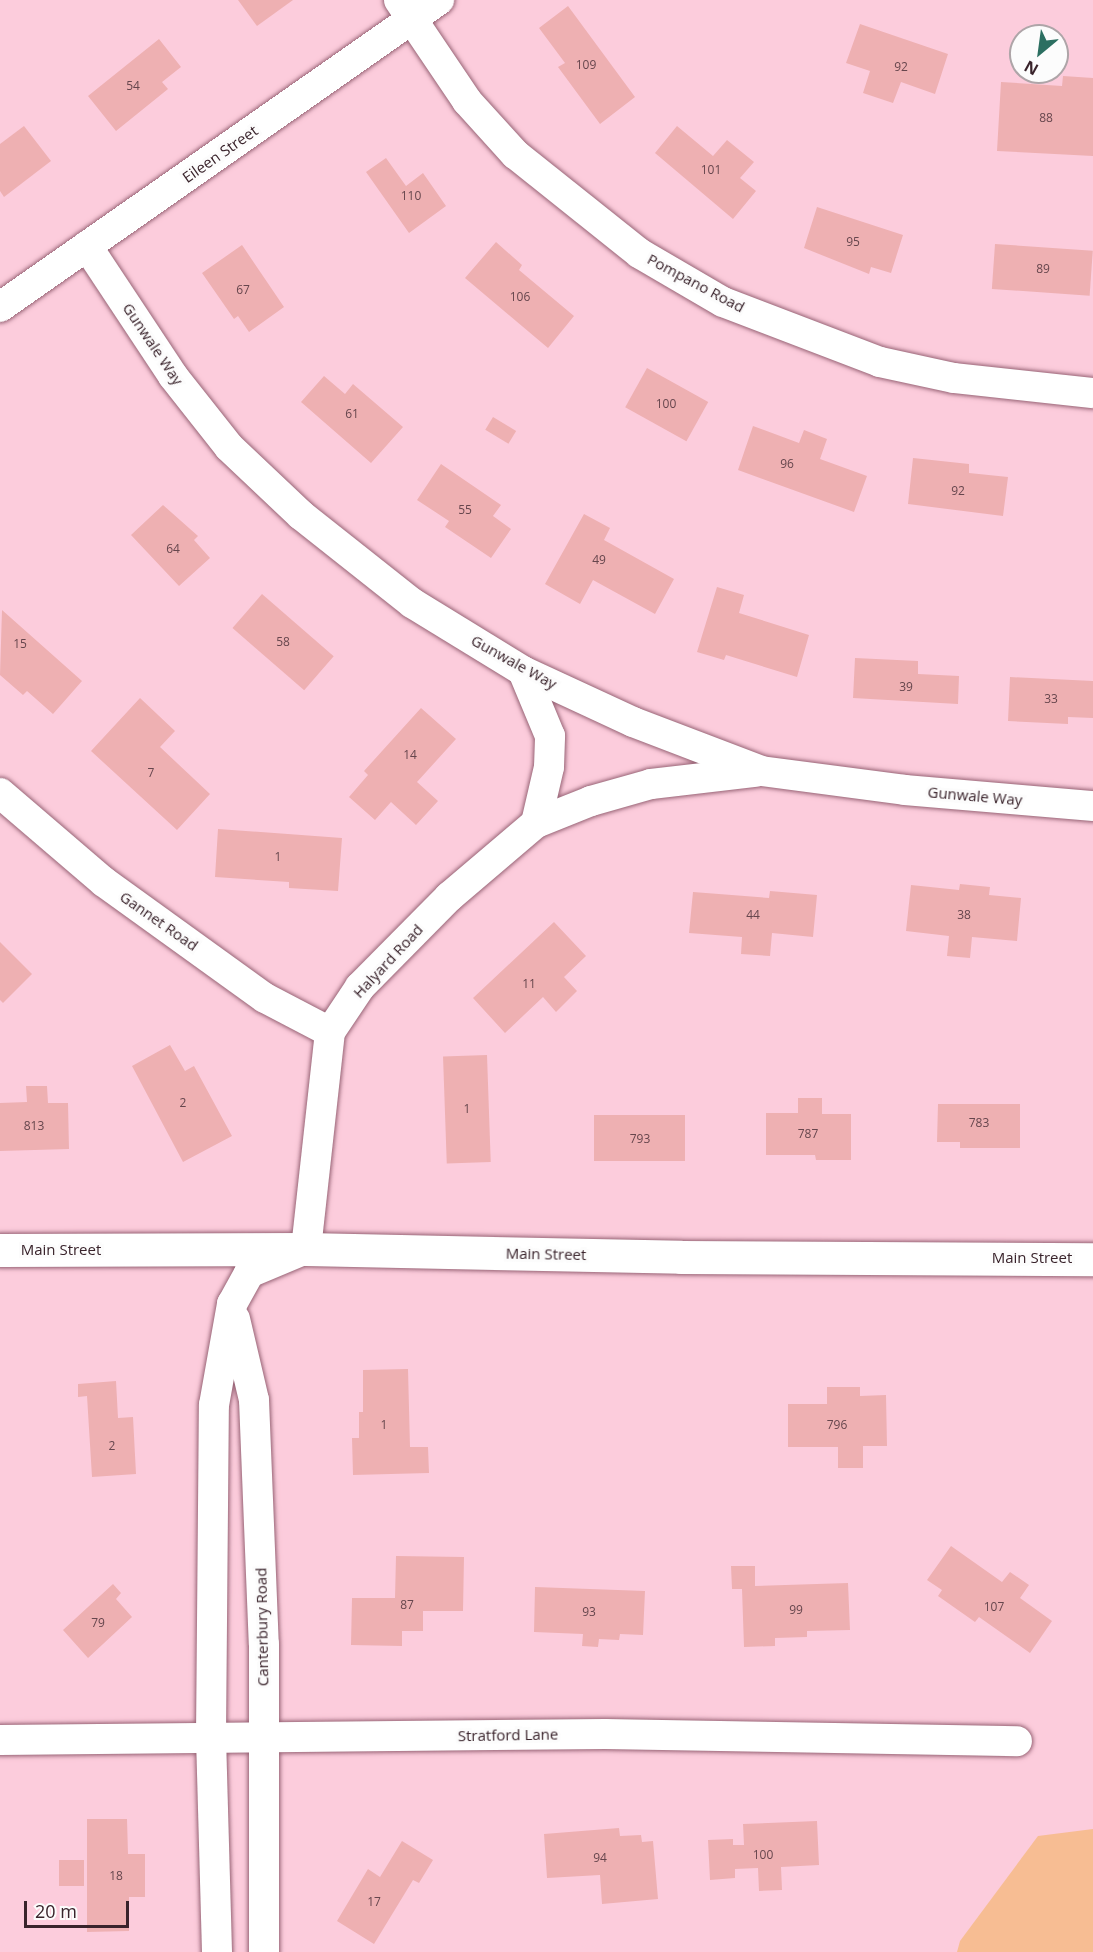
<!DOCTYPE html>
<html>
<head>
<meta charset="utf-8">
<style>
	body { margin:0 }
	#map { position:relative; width:1093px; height:1952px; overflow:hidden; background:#fcccdc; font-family:"Open Sans",sans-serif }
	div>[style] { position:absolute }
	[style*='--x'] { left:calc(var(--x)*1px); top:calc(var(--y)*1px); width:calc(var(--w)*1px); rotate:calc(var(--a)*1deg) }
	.green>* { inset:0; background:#f7bd93 }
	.building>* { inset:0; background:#eeb0b2; transform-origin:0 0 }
	.roads { filter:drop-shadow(0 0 2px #986476) drop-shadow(0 0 2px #986476) }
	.minor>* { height:30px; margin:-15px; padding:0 15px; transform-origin:15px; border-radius:15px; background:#fff }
	.secondary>* { height:33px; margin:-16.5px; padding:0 16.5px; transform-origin:16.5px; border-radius:16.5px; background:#fff }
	span { translate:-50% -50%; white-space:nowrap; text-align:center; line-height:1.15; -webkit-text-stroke:6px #fcfcfc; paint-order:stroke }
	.number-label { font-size:12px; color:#66464d }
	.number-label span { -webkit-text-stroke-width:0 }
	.street-label { font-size:15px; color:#39232b }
	.north { position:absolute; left:1009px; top:24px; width:60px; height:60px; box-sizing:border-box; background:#fcfcfc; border:2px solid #aea5a8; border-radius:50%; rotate:209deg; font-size:16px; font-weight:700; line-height:24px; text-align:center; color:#39232b }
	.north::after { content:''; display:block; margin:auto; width:21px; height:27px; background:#2c6f61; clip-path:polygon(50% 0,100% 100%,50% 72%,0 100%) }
	.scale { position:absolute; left:24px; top:1901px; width:105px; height:27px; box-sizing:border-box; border:3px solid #39232b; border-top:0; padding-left:8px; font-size:18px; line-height:21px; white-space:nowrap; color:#39232b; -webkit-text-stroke:4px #fcfcfc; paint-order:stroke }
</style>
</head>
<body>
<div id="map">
	<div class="green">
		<i style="clip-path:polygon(1093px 1829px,1093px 1952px,957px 1952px,960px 1941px,1038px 1836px)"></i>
	</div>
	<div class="building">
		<i style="clip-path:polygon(238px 0,293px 0,257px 26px)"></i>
		<i style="clip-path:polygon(568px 6px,635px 97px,600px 124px,558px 67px,565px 63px,539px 28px)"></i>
		<i style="clip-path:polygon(860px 24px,948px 54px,935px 94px,901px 82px,893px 103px,863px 93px,870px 71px,846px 63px)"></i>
		<i style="clip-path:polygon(159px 39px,181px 67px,162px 82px,168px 89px,116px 131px,88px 96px)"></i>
		<i style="clip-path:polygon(1063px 76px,1093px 78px,1093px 156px,997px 151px,1001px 82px,1062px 86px)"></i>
		<i style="clip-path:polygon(24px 126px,51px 161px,4px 197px,0 191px,0 144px)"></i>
		<i style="clip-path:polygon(677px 126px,713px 156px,727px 140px,754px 162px,740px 178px,756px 191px,733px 219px,655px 153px)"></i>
		<i style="clip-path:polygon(386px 158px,406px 186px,423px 173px,446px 206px,409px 233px,366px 172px)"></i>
		<i style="clip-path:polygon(817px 207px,903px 235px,891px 273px,871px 267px,869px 274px,804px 248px)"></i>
		<i style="clip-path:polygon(496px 242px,522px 265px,519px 270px,574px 316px,548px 348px,465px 278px)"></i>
		<i style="left:995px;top:244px;width:98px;height:45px;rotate:4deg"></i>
		<i style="clip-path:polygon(242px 245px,284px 307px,249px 332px,238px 316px,234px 319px,202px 273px)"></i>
		<i style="left:647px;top:368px;width:70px;height:45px;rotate:29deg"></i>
		<i style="clip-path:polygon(324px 376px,345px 394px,353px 384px,403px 427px,371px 463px,301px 402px)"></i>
		<i style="left:493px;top:417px;width:27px;height:15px;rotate:31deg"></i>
		<i style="clip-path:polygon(753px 426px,799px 443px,804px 430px,827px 439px,820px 459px,867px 476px,854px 512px,738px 470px)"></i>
		<i style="clip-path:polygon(913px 458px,969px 464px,969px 473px,1008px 477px,1003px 516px,908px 504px)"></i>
		<i style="clip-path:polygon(441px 464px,501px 505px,493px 516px,511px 529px,491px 558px,445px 527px,449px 521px,417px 500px)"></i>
		<i style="clip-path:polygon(163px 505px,198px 536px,194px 540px,210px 558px,179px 586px,131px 535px)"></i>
		<i style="clip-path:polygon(584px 514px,610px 528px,604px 540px,674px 579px,655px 614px,593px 580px,580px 604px,545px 584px)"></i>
		<i style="clip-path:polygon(717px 587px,744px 595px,739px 613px,809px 635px,797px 677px,726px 655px,724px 660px,697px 652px)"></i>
		<i style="left:262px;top:594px;width:95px;height:45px;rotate:41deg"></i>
		<i style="clip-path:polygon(2px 610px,82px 681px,53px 714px,27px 691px,23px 695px,0 675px)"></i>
		<i style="clip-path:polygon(855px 658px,918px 661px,918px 674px,959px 676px,958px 704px,853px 698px)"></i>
		<i style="clip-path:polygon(1010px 677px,1093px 681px,1093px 718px,1068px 717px,1068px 724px,1008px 721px)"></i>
		<i style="clip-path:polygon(140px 698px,175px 731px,160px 747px,210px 794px,177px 830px,91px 751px)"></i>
		<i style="clip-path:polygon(421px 708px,456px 739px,417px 782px,438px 801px,416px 825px,391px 802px,375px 820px,349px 797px,368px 775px,364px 771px)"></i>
		<i style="clip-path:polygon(218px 829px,342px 838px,338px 891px,289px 888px,289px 882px,215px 877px)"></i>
		<i style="clip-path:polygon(960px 884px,990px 887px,989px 895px,1021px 898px,1017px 941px,972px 937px,970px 958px,947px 956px,949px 936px,906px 931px,911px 885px,959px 890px)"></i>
		<i style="clip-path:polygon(770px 891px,817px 895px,813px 937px,772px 933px,770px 956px,741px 954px,742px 937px,689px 933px,693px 892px,769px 898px)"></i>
		<i style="clip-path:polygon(554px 922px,586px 956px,564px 977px,577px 991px,556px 1012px,543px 997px,505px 1033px,473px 998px)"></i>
		<i style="clip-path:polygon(0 942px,32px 974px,3px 1003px,0 1000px)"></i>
		<i style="clip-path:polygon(170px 1045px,185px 1071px,194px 1066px,232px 1136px,183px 1162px,132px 1066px)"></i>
		<i style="left:487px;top:1055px;width:107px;height:44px;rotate:88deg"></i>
		<i style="clip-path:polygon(26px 1086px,47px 1086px,48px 1103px,68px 1103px,69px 1149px,0 1151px,0 1103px,27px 1102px)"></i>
		<i style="clip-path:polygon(798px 1098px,822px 1098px,822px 1114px,851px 1114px,851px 1160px,816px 1160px,815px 1155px,766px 1155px,766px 1113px,798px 1113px)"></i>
		<i style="clip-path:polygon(938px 1104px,1020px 1104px,1020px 1148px,960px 1148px,960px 1142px,937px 1142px)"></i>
		<i style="left:685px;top:1115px;width:46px;height:91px;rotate:90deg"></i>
		<i style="clip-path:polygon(408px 1369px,410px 1447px,428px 1447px,429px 1473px,353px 1475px,352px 1438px,359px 1438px,359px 1412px,363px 1412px,363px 1370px)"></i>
		<i style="clip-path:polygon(116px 1381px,118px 1418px,133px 1417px,136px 1474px,92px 1477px,87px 1396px,78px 1397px,78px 1384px)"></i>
		<i style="clip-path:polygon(827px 1387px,860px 1387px,860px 1396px,886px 1395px,887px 1446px,863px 1446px,863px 1468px,838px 1468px,838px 1447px,788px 1447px,788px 1404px,827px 1404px)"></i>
		<i style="clip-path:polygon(951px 1546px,1002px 1582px,1010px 1572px,1029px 1585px,1020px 1598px,1052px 1621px,1030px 1653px,979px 1617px,975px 1622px,938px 1596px,942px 1590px,927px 1580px)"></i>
		<i style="clip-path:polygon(396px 1556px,464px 1557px,463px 1611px,423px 1611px,423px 1631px,402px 1631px,402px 1646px,351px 1645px,352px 1598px,395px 1598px)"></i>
		<i style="clip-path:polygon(731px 1566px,755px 1566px,755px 1586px,848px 1583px,850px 1630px,807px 1631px,807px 1637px,775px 1638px,775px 1646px,744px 1647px,742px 1589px,732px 1589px)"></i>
		<i style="clip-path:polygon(113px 1584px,121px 1593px,116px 1599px,132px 1617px,88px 1658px,63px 1630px)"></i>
		<i style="clip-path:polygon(535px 1587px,645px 1591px,643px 1635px,620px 1634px,619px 1640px,599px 1639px,598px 1647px,582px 1646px,583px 1634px,534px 1632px)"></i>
		<i style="clip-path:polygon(87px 1819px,127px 1819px,128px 1854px,145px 1854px,145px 1897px,129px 1897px,129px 1931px,87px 1932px)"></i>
		<i style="clip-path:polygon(817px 1821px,819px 1865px,781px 1867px,782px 1890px,759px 1891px,758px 1868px,735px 1869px,735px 1878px,710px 1880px,708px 1840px,733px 1839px,733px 1845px,744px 1845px,743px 1824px)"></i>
		<i style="clip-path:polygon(619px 1828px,620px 1836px,641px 1835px,642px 1842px,653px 1841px,658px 1899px,602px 1904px,600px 1875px,547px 1878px,544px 1834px)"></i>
		<i style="clip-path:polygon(402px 1841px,433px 1860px,419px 1883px,413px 1880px,374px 1944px,337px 1921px,368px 1869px,380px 1877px)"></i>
		<i style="left:59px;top:1860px;width:25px;height:26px"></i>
	</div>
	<div class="roads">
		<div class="minor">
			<i style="--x:399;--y:0;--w:122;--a:56"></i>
			<i style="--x:467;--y:101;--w:72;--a:47.8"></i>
			<i style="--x:515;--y:154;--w:159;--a:38.6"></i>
			<i style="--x:639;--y:253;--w:97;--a:30.3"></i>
			<i style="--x:723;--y:302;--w:168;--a:20.9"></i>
			<i style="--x:880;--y:362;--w:76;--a:12.2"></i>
			<i style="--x:954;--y:378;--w:140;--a:6.2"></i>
			<i style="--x:87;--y:246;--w:156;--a:56.5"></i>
			<i style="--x:173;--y:376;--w:90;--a:51.7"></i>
			<i style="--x:229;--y:447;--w:99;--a:43.4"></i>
			<i style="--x:301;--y:515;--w:142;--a:38.4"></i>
			<i style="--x:412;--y:603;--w:130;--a:31.5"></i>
			<i style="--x:523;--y:671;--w:121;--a:24.9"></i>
			<i style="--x:633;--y:722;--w:137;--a:20.9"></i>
			<i style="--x:761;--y:771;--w:145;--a:7.5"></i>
			<i style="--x:905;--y:790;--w:189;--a:4.9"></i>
			<i style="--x:0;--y:307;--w:536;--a:-34.97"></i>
			<i style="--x:0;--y:793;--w:137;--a:40.6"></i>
			<i style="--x:104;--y:882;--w:198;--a:35.8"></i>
			<i style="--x:265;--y:998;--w:73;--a:27.6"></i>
			<i style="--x:536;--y:823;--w:59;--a:-21.8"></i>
			<i style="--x:591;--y:801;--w:62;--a:-15.8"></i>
			<i style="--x:651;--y:784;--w:105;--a:-6.6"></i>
			<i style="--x:235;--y:1319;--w:83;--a:76.8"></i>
			<i style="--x:254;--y:1400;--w:244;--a:87.7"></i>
			<i style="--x:264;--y:1644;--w:308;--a:90"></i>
			<i style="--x:0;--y:1740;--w:605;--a:-0.57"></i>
			<i style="--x:605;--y:1734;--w:412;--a:1"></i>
			<i style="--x:217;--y:1952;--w:216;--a:-91.6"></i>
			<i style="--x:211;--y:1736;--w:331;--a:-89.5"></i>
			<i style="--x:214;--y:1405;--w:103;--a:-79.9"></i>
			<i style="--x:232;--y:1304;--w:35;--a:-61"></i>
			<i style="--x:249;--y:1273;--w:62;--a:-22.8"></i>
			<i style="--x:306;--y:1249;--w:218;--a:-83.7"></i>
			<i style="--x:330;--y:1032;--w:54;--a:-56.3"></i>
			<i style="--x:360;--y:987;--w:127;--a:-45.3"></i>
			<i style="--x:449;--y:897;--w:114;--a:-40.4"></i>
			<i style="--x:536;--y:823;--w:57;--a:-76.9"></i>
			<i style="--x:549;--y:767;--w:31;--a:-88"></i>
			<i style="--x:550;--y:736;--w:70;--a:-112.6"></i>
		</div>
		<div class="secondary">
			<i style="--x:0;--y:1250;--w:306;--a:-0.2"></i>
			<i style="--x:306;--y:1249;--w:375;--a:1.2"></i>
			<i style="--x:681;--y:1257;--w:412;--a:0.3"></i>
		</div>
	</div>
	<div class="number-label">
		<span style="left:586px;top:65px">109</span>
		<span style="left:901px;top:67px">92</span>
		<span style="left:133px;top:86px">54</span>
		<span style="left:1046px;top:118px">88</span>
		<span style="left:711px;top:170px">101</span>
		<span style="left:411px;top:196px">110</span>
		<span style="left:853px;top:242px">95</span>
		<span style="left:1043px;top:269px">89</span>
		<span style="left:243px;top:290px">67</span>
		<span style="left:520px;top:297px">106</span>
		<span style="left:666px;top:404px">100</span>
		<span style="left:352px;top:414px">61</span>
		<span style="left:787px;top:464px">96</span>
		<span style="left:958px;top:491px">92</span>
		<span style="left:465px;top:510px">55</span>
		<span style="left:173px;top:549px">64</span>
		<span style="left:599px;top:560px">49</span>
		<span style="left:283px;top:642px">58</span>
		<span style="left:20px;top:644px">15</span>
		<span style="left:906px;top:687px">39</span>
		<span style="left:1051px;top:699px">33</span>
		<span style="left:410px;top:755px">14</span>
		<span style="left:151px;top:773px">7</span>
		<span style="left:278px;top:857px">1</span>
		<span style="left:753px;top:915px">44</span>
		<span style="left:964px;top:915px">38</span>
		<span style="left:529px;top:984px">11</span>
		<span style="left:183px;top:1103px">2</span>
		<span style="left:467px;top:1109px">1</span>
		<span style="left:979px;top:1123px">783</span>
		<span style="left:34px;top:1126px">813</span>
		<span style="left:808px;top:1134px">787</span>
		<span style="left:640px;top:1139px">793</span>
		<span style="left:384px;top:1425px">1</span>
		<span style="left:837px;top:1425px">796</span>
		<span style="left:112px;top:1446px">2</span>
		<span style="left:407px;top:1605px">87</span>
		<span style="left:994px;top:1607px">107</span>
		<span style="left:796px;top:1610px">99</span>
		<span style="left:589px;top:1612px">93</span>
		<span style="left:98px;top:1623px">79</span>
		<span style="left:763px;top:1855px">100</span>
		<span style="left:600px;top:1858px">94</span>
		<span style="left:116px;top:1876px">18</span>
		<span style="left:374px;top:1902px">17</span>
	</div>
	<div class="street-label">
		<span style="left:220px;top:154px;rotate:-35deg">Eileen Street</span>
		<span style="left:696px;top:283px;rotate:28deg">Pompano Road</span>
		<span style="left:153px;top:344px;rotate:56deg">Gunwale Way</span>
		<span style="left:514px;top:662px;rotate:29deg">Gunwale Way</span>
		<span style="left:975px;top:796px;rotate:5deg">Gunwale Way</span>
		<span style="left:159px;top:921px;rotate:35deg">Gannet Road</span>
		<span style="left:388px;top:961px;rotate:-47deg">Halyard Road</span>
		<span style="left:61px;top:1250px">Main Street</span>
		<span style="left:546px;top:1254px;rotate:1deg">Main Street</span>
		<span style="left:1032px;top:1258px">Main Street</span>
		<span style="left:262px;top:1627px;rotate:-91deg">Canterbury Road</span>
		<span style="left:508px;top:1735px;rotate:-1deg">Stratford Lane</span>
	</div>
	<div class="north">N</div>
	<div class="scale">20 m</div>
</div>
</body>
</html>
